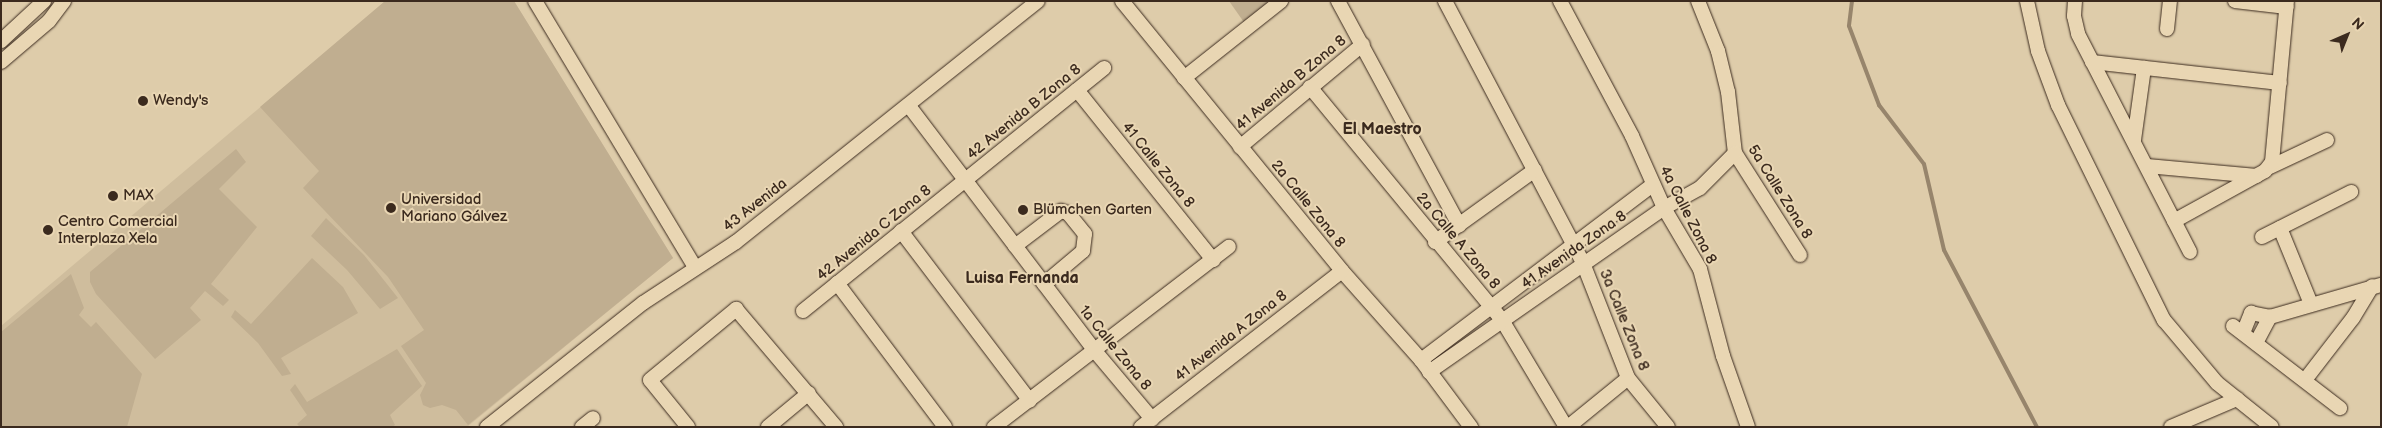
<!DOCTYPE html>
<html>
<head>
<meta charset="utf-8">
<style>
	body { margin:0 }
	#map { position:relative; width:2382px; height:428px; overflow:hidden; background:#deccaa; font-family:"Balsamiq Sans",sans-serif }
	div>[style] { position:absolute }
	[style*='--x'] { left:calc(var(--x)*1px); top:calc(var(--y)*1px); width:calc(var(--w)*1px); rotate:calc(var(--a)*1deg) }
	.built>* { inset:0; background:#cfbd9d }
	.green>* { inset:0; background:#c0ae90 }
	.stream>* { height:4px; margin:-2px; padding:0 2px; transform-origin:2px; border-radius:2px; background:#97856c }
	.roads { filter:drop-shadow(0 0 1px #3b2a1e) drop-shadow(0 0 1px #3b2a1e) }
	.street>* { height:14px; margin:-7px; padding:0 7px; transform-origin:7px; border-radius:7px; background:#e9d6b3 }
	.dots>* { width:14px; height:14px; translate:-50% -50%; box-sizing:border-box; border:2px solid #e9d6b3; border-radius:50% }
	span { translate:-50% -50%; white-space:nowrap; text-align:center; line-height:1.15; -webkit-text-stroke:4px #e9d6b3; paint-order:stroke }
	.street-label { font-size:15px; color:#3b2a1e }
	.poi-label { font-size:15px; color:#3b2a1e }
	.left { translate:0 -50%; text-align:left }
	.neighbourhood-label { font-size:16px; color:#3b2a1e; font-weight:700 }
	.frame { position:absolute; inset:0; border:2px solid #3b2a1e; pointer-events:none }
	.north { position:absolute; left:2322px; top:10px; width:50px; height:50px; -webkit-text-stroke:4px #e9d6b3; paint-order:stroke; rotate:44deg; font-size:14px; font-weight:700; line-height:20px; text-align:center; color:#3b2a1e }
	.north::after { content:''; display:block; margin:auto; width:18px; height:22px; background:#3b2a1e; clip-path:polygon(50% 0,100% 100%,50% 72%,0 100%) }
</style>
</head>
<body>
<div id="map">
	<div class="built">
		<i style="clip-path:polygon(386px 1px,514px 1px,673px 258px,467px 427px,1px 427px,1px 326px)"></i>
	</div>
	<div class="green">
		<i style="clip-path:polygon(385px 1px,514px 1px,673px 258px,468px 425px,456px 410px,442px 405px,430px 408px,423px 405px,420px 395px,426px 383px,401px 346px,424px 330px,388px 277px,303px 188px,319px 171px,260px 107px)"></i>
		<i style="clip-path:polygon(1229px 1px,1281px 1px,1248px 28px)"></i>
		<i style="clip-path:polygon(236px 149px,246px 162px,219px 189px,257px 227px,211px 284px,229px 300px,223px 306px,205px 291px,190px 308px,201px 320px,155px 359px,96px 294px,90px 282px,90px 272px)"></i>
		<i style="clip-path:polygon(326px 218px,364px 255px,398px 298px,380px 309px,347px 270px,311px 236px)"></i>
		<i style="clip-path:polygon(312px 258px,343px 287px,358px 313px,281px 358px,291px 374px,282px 376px,258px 343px,231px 317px,235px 310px,251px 324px)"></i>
		<i style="clip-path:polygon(71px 274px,84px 308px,79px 315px,91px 327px,96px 322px,142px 374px,127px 427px,1px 427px,1px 332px)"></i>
		<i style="clip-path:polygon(397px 349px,422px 386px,390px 415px,395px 425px,392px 427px,300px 427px,297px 424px,307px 415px,290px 390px,295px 384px,307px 402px)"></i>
	</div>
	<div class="stream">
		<i style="--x:1852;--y:1;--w:25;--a:97"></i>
		<i style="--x:1849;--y:26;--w:85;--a:69.2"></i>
		<i style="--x:1879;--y:105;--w:74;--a:52.7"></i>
		<i style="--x:1924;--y:164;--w:88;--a:76.9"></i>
		<i style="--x:1944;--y:250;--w:200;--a:62.3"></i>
	</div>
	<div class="roads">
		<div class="street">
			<i style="--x:535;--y:1;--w:310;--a:59"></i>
			<i style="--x:1122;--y:1;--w:348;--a:50.8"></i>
			<i style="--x:1342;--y:271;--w:119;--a:48.4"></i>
			<i style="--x:1421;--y:360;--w:84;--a:53.3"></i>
			<i style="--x:1338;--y:1;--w:255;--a:61.6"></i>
			<i style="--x:1445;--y:1;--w:296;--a:62.2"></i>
			<i style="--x:1583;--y:263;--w:123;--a:68.6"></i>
			<i style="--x:1628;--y:378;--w:63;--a:50.8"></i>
			<i style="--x:1560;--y:1;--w:153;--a:61.9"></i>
			<i style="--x:1632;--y:136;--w:79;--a:66"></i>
			<i style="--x:1664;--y:208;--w:71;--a:59.5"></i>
			<i style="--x:1700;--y:269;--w:90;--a:75.2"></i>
			<i style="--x:1723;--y:356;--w:75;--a:70.6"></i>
			<i style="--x:1698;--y:1;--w:54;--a:68.2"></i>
			<i style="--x:1718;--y:51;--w:42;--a:76.3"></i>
			<i style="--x:1728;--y:92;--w:61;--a:83.5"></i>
			<i style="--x:1735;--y:153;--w:121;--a:57.5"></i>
			<i style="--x:2027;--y:1;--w:51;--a:77.6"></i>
			<i style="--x:2038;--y:51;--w:58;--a:69.7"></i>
			<i style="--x:2058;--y:105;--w:240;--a:63.8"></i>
			<i style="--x:2164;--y:320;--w:82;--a:49.9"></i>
			<i style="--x:2217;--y:383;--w:70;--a:38.7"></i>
			<i style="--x:2075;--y:1;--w:15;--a:94"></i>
			<i style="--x:2074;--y:16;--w:18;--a:77"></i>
			<i style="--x:2078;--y:34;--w:245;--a:62.8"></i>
			<i style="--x:2235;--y:1;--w:52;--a:6.6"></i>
			<i style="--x:2167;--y:29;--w:28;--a:-84"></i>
			<i style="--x:1;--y:41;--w:59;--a:-42.9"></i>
			<i style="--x:1;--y:62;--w:63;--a:-40.5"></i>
			<i style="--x:49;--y:21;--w:25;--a:-53"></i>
			<i style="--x:2092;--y:62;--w:189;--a:6.4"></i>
			<i style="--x:1184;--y:78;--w:124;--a:-38.4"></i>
			<i style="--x:1310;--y:87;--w:302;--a:50.5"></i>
			<i style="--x:1502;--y:320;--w:125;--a:59.1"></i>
			<i style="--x:1077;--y:90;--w:218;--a:51.3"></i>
			<i style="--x:909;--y:106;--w:308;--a:52.8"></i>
			<i style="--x:1095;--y:351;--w:89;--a:50"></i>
			<i style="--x:2134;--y:140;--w:73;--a:-82.1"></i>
			<i style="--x:1240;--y:147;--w:160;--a:-39.9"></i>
			<i style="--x:2147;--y:166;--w:110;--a:5.2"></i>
			<i style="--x:2270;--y:167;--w:63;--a:-25.3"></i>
			<i style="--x:2174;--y:221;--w:104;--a:-28.8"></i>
			<i style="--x:2265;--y:171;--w:11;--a:-52"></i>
			<i style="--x:2272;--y:162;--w:162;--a:-84.7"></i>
			<i style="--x:2280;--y:228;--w:82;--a:67.8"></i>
			<i style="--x:901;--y:231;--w:213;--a:52.8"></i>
			<i style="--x:2262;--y:237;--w:100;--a:-26.8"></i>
			<i style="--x:1435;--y:242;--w:123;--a:-35.8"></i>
			<i style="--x:1015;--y:246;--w:58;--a:-37.3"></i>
			<i style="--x:1061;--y:211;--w:7;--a:16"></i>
			<i style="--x:1068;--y:213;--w:27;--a:51"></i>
			<i style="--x:1085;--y:234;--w:17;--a:97"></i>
			<i style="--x:1083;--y:251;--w:51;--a:139.8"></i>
			<i style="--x:837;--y:283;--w:180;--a:53.1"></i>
			<i style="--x:803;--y:311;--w:387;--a:-38.9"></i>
			<i style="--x:2233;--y:326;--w:135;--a:37.5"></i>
			<i style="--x:2243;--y:333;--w:22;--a:-68"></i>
			<i style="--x:2251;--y:313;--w:19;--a:12"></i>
			<i style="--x:2256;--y:343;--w:30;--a:-62"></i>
			<i style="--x:2270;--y:317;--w:116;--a:-16.1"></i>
			<i style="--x:1421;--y:360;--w:290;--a:-37.1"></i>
			<i style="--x:1429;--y:372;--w:287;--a:-34.9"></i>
			<i style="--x:1664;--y:208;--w:41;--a:-29.1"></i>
			<i style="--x:1700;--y:188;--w:49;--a:-45"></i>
			<i style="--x:2305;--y:380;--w:78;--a:-52.3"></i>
			<i style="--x:2353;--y:318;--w:37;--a:-59"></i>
			<i style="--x:487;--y:427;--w:199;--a:-38.5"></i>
			<i style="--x:643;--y:303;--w:111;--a:-33.3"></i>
			<i style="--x:736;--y:242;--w:386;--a:-38.6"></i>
			<i style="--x:582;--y:427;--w:14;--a:-39"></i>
			<i style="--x:688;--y:427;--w:60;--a:-129"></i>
			<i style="--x:650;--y:380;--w:112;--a:-39.5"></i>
			<i style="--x:736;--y:309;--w:155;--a:49.7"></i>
			<i style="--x:768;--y:427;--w:53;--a:-39.7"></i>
			<i style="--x:994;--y:427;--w:296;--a:-37.5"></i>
			<i style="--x:1141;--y:427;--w:254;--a:-37.8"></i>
			<i style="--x:1568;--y:427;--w:77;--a:-39.2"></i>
			<i style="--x:2171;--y:427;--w:72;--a:-23"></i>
		</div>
	</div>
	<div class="dots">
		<i style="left:143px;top:101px;background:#3b2a1e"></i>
		<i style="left:113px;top:196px;background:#3b2a1e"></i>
		<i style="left:391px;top:208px;background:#3b2a1e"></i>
		<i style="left:1023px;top:210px;background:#3b2a1e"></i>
		<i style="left:48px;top:230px;background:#3b2a1e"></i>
	</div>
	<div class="street-label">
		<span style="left:1291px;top:83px;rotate:-40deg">41 Avenida B Zona 8</span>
		<span style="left:1024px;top:112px;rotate:-39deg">42 Avenida B Zona 8</span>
		<span style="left:1158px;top:165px;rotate:51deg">41 Calle Zona 8</span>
		<span style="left:1780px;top:192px;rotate:58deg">5a Calle Zona 8</span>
		<span style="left:1308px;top:204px;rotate:51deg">2a Calle Zona 8</span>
		<span style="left:755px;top:205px;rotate:-38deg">43 Avenida</span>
		<span style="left:1688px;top:215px;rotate:63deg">4a Calle Zona 8</span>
		<span style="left:874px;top:233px;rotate:-39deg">42 Avenida C Zona 8</span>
		<span style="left:1458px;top:241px;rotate:50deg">2a Calle A Zona 8</span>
		<span style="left:1574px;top:250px;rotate:-35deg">41 Avenida Zona 8</span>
		<span style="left:1624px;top:320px;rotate:68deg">3a Calle Zona 8</span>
		<span style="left:1231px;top:336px;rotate:-38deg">41 Avenida A Zona 8</span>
		<span style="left:1115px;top:348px;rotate:51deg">1a Calle Zona 8</span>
	</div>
	<div class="poi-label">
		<span class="left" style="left:153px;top:101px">Wendy's</span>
		<span class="left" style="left:123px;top:196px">MAX</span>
		<span class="left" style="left:401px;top:208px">Universidad<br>Mariano Gálvez</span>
		<span class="left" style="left:1033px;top:210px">Blümchen Garten</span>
		<span class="left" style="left:58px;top:230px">Centro Comercial<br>Interplaza Xela</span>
	</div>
	<div class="neighbourhood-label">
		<span style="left:1382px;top:130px">El Maestro</span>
		<span style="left:1022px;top:279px">Luisa Fernanda</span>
	</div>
	<div class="frame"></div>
	<div class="north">N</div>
</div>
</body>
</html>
